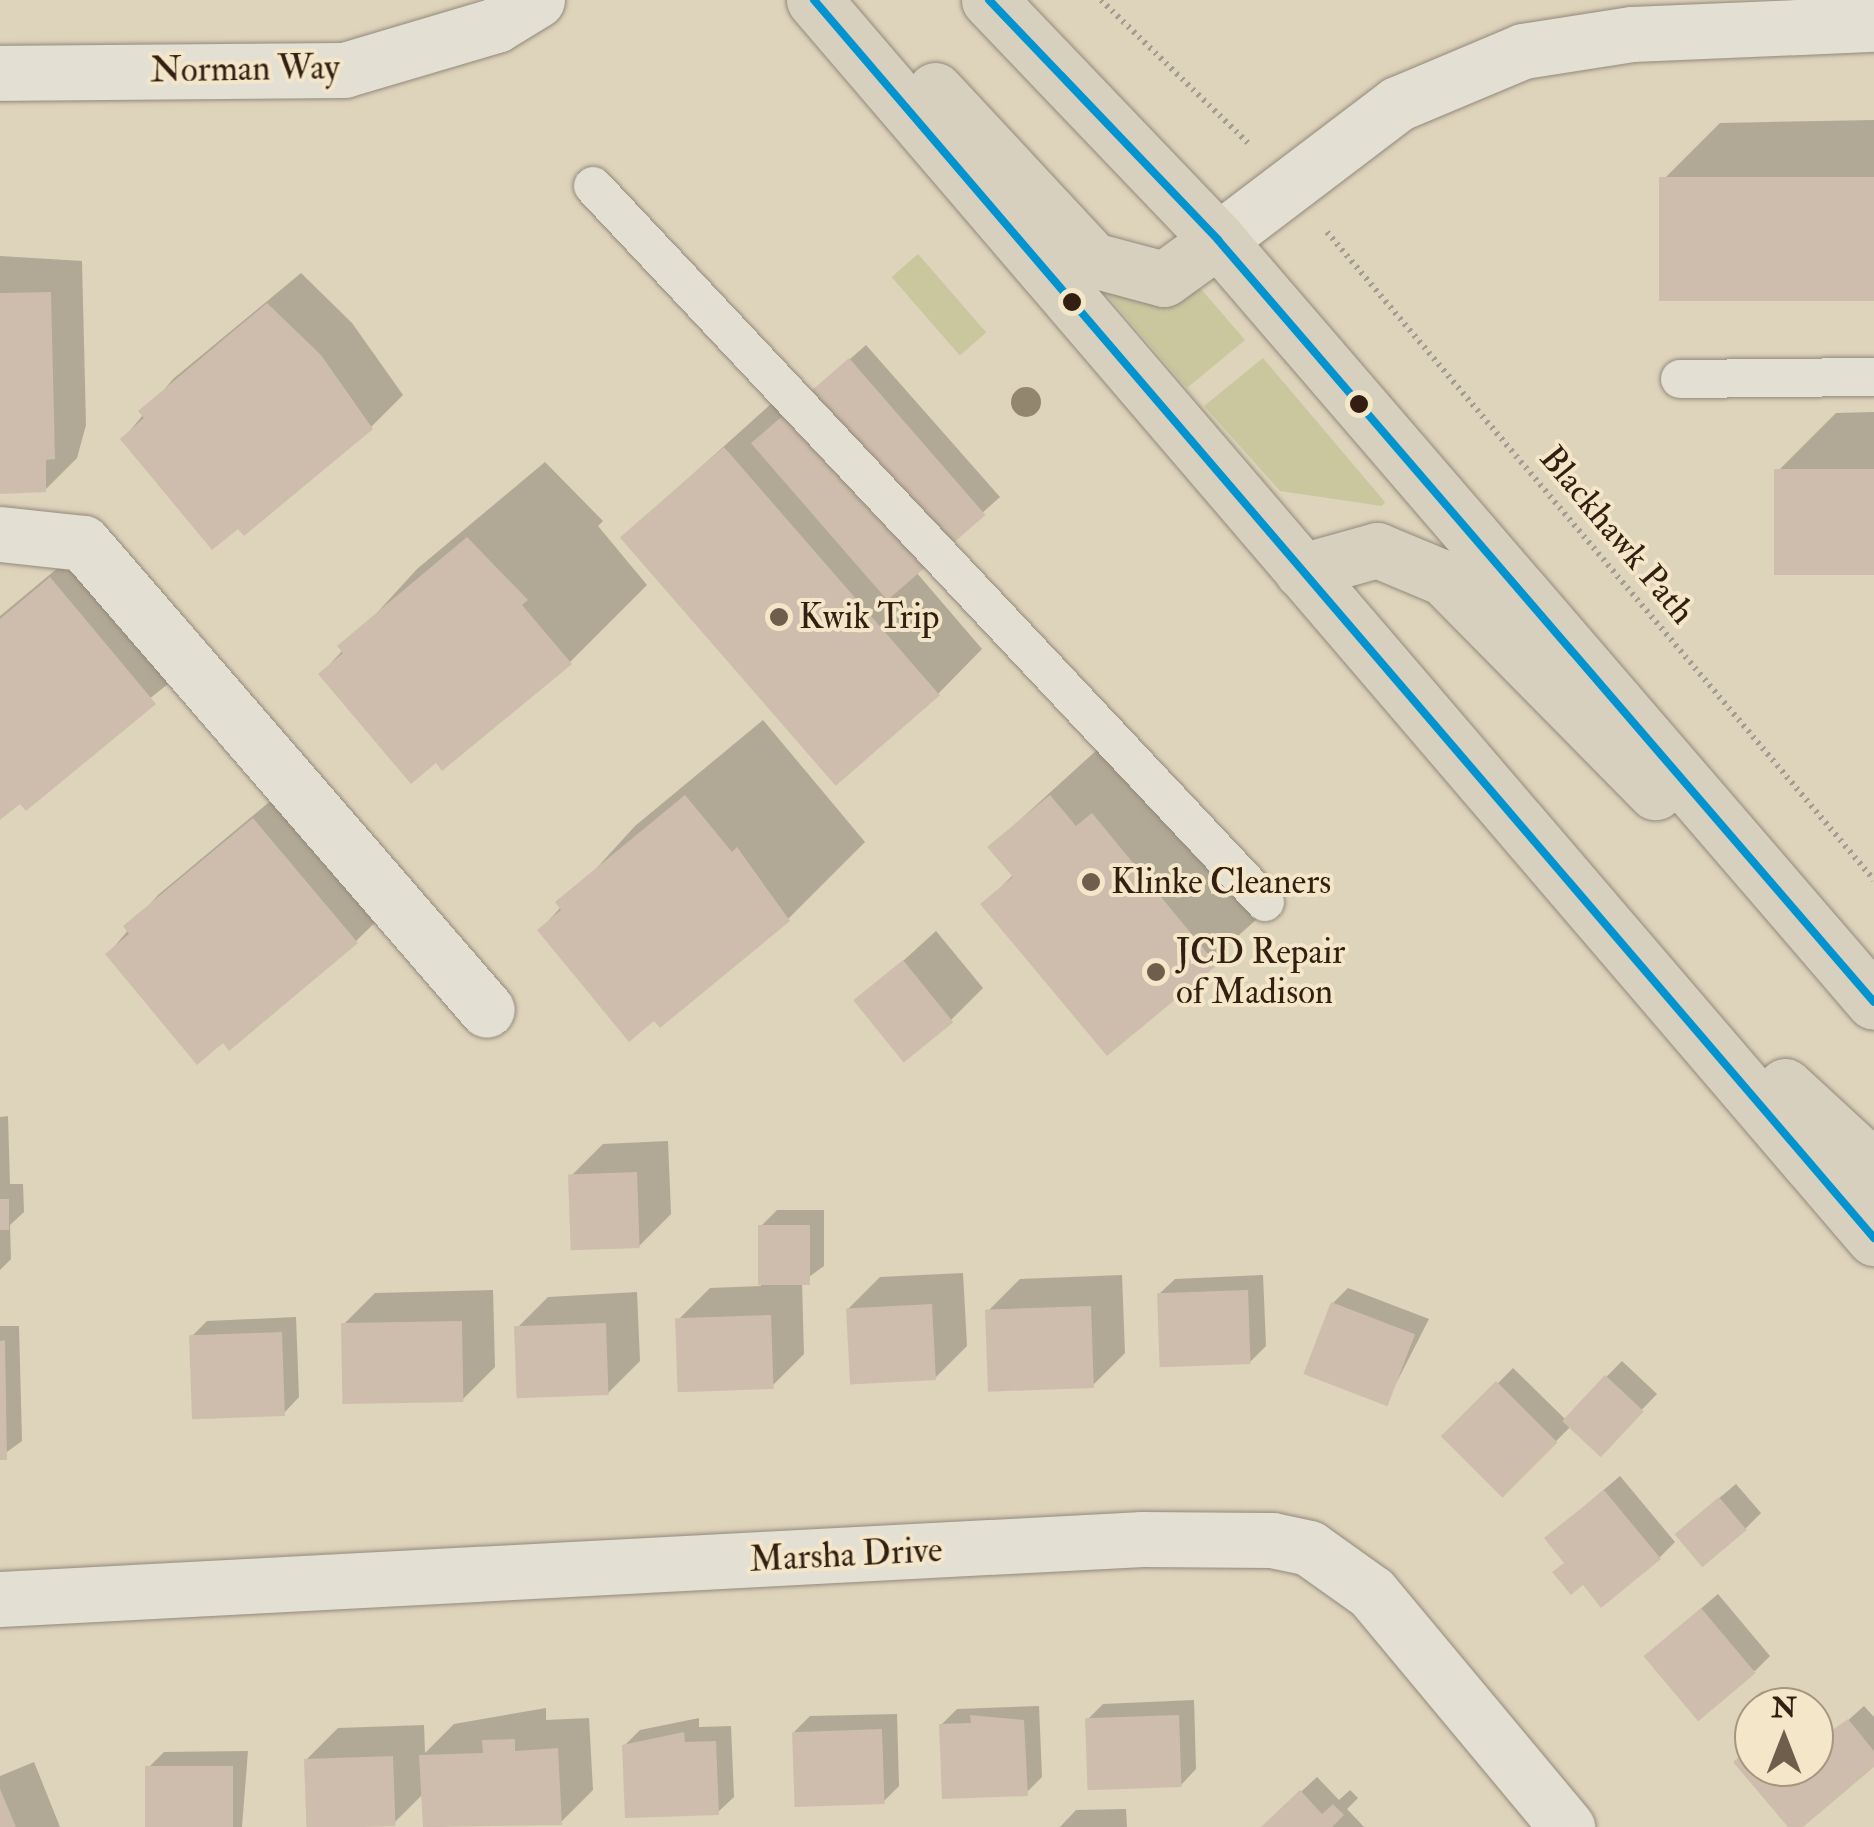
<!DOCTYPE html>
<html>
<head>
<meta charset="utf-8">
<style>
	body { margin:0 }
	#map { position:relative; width:1874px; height:1827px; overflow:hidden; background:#ded3bb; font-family:"IM FELL Double Pica",serif }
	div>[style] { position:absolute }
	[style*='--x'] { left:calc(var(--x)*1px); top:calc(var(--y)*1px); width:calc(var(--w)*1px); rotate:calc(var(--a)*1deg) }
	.green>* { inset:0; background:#cac79f; transform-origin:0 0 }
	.shadow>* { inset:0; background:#0003 }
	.building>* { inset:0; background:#cebdac; transform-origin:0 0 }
	.path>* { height:6px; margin-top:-3px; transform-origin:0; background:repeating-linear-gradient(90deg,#a39d93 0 2.5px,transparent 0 7.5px) }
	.roads { filter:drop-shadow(0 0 2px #92897b) drop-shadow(0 0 2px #92897b) }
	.service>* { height:38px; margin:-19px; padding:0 19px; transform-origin:19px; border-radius:19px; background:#e4dfd3 }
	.minor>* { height:55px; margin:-27.5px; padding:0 27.5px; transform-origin:27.5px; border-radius:27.5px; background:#e4dfd3 }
	.primary>* { height:55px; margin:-27.5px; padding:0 27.5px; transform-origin:27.5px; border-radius:27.5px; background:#d8d0be }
	.bus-1>* { height:8px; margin:-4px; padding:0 4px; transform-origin:4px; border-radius:4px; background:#0394d0 }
	.trees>* { width:30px; height:30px; margin:-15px; border-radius:50%; background:#93866e }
	.dots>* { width:28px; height:28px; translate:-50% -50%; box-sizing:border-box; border:5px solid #f3e6c9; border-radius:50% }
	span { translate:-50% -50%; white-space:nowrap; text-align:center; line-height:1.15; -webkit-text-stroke:8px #f3e6c9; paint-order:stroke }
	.street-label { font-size:35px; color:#331f11 }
	.poi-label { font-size:35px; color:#331f11 }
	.left { translate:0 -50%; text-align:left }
	.north { position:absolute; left:1734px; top:1687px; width:100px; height:100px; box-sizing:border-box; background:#f3e6c9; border:2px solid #a6967f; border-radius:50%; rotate:0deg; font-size:28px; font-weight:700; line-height:40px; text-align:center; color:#331f11 }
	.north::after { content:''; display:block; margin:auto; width:35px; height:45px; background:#6f5e4c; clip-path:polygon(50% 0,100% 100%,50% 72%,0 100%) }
</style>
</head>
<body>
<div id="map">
	<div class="green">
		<i style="left:918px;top:254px;width:104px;height:35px;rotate:49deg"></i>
		<i style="clip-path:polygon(1201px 289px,1245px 340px,1187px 388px,1104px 291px)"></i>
		<i style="clip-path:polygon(1263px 358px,1385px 502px,1382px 506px,1280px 491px,1204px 406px)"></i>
	</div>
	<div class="shadow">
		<i style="clip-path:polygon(1874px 120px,1874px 298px,1661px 182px,1720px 123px)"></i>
		<i style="clip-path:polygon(0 256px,82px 261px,86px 425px,77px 458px,45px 490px,0 491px)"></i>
		<i style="clip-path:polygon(301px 273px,352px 323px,403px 395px,371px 427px,123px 439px,173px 379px)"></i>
		<i style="clip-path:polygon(866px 345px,1000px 497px,916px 572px,982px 649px,936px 696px,623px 537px,772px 403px,784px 417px)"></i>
		<i style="clip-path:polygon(1874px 412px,1874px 573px,1777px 472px,1836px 413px)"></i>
		<i style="clip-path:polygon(545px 462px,603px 521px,598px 526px,647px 585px,570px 662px,436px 759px,321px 674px,417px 569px)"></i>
		<i style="clip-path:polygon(83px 547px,186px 670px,0 816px,0 616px)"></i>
		<i style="clip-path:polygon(763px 720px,865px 842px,788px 919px,540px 930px,635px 826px)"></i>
		<i style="clip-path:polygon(1110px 738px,1274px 904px,1107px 1052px,984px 904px,1014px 874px,990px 847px)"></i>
		<i style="clip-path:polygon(286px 788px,388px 910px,356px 941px,108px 954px,158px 895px)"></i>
		<i style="clip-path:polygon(936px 931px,983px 988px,951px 1020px,891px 972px)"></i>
		<i style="clip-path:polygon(8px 1116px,10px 1184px,23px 1184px,24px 1212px,10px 1225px,11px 1259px,0 1270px,0 1117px)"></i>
		<i style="clip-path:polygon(668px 1141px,671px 1214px,639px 1246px,571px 1176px,603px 1144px)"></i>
		<i style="clip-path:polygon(777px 1210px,824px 1210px,824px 1266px,802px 1282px,804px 1354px,772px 1386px,678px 1320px,710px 1288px,761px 1286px,761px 1226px)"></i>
		<i style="clip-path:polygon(963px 1273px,967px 1346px,935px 1378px,848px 1309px,880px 1277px)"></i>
		<i style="clip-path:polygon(1122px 1275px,1125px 1353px,1093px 1385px,988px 1311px,1020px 1279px)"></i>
		<i style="clip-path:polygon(1263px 1275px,1266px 1346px,1250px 1362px,1159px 1294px,1175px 1279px)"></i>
		<i style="clip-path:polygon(1348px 1288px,1429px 1319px,1386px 1403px,1333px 1303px)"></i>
		<i style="clip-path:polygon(493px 1290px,495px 1367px,463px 1399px,343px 1325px,375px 1293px)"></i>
		<i style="clip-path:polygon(637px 1292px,640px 1361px,608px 1393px,516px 1329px,548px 1297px)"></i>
		<i style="clip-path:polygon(296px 1317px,299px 1397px,284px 1413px,191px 1337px,207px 1321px)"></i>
		<i style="clip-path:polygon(0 1326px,19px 1326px,22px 1441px,0 1457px)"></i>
		<i style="clip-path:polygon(1622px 1361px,1657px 1394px,1600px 1453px,1571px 1426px,1504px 1494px,1445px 1437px,1513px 1368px,1565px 1419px)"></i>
		<i style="clip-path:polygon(1620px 1476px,1675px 1542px,1659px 1558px,1567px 1562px,1547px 1538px)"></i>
		<i style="clip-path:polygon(1736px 1484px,1761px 1513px,1745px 1529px,1694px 1519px)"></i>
		<i style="clip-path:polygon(1718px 1594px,1770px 1656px,1755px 1671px,1663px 1641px)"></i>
		<i style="clip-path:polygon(1194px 1700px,1196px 1769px,1181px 1785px,1088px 1719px,1103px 1704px)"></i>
		<i style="clip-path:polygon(1039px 1706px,1042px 1777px,1026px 1793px,941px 1725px,957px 1709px)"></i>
		<i style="clip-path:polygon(1864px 1706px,1874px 1717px,1874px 1764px,1791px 1827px,1736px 1762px,1754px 1745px,1754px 1767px,1814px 1767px,1814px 1709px,1834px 1733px)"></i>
		<i style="clip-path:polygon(546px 1708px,546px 1720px,589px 1718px,593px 1790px,561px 1822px,426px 1827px,424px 1793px,394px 1823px,306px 1760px,338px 1728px,424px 1725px,425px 1753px,454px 1724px)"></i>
		<i style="clip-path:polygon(897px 1714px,899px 1786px,883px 1802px,794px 1732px,810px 1716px)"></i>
		<i style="clip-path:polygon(699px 1718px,699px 1727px,731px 1726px,734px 1797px,718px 1812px,624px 1746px,640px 1730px)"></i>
		<i style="clip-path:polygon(248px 1751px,242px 1827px,149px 1827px,148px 1768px,164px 1752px)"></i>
		<i style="clip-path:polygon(34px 1762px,60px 1827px,0 1827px,0 1776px)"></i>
		<i style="clip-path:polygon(1317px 1777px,1339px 1800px,1350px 1790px,1358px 1798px,1347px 1809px,1364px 1827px,1263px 1827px)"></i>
		<i style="clip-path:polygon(1126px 1809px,1127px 1827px,1060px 1827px,1076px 1810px)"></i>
	</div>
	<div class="building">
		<i style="left:1874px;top:177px;width:124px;height:215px;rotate:90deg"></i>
		<i style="clip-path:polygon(51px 292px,55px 459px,46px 460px,46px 492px,0 494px,0 293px)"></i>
		<i style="clip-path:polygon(267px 303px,321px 355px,373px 429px,244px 536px,238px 529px,212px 550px,120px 439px,144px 418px,138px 411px)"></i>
		<i style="left:849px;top:358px;width:208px;height:130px;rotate:49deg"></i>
		<i style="left:724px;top:447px;width:329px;height:138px;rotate:49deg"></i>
		<i style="left:1874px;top:469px;width:106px;height:100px;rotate:90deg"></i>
		<i style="clip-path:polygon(467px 537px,528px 600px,522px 605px,572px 664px,442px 771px,436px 763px,411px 784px,318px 674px,343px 653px,337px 646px)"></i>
		<i style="clip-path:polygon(50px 577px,156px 704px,26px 811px,20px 804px,0 820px,0 619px)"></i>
		<i style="clip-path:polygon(685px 795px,732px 852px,737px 847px,790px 921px,660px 1028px,654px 1021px,629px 1042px,537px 930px,561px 910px,555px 902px)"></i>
		<i style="clip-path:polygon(1050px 795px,1076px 826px,1092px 813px,1217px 965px,1107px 1056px,980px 904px,1013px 877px,987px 847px)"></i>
		<i style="clip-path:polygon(253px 818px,358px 943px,229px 1051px,223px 1043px,197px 1065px,105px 954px,129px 934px,123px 926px)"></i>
		<i style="left:903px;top:960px;width:80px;height:64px;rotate:51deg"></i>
		<i style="left:637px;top:1172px;width:76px;height:69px;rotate:88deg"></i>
		<i style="left:0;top:1199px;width:9px;height:31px"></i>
		<i style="left:758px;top:1225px;width:52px;height:60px"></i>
		<i style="left:1248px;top:1290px;width:74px;height:91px;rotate:88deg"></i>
		<i style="left:1331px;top:1302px;width:90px;height:77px;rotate:21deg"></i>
		<i style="left:932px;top:1304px;width:76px;height:86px;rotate:87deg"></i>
		<i style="left:1091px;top:1306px;width:82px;height:106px;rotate:88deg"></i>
		<i style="left:771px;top:1315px;width:74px;height:96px;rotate:88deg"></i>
		<i style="left:462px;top:1321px;width:81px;height:121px;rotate:89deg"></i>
		<i style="left:606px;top:1323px;width:72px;height:92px;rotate:88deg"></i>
		<i style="left:282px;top:1332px;width:84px;height:93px;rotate:88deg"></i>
		<i style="clip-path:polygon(5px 1340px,7px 1460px,0 1460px,0 1341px)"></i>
		<i style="left:1605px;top:1375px;width:53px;height:63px;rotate:43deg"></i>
		<i style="left:1496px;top:1381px;width:87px;height:78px;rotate:45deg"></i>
		<i style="clip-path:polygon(1604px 1490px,1661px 1559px,1601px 1608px,1583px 1585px,1571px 1595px,1552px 1572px,1564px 1563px,1544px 1538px)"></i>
		<i style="left:1719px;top:1497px;width:43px;height:58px;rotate:50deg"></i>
		<i style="left:1701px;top:1608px;width:85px;height:75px;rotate:50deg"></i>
		<i style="clip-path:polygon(970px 1715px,1024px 1720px,1028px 1796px,942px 1799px,939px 1724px,971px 1723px)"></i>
		<i style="left:1179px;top:1715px;width:72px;height:94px;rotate:88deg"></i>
		<i style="clip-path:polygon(1848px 1719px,1874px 1751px,1874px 1767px,1803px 1827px,1788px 1827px,1733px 1762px,1754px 1744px,1754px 1767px,1814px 1767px,1814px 1743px)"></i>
		<i style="left:882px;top:1729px;width:75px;height:90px;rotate:88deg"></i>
		<i style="clip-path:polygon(684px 1732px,685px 1742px,716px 1741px,719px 1815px,625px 1818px,622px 1745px)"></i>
		<i style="clip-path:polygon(515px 1739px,515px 1751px,558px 1748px,562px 1825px,423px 1827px,419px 1755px,483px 1753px,482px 1740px)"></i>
		<i style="left:393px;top:1756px;width:70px;height:89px;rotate:88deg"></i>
		<i style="left:233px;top:1766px;width:61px;height:88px;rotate:90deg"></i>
		<i style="clip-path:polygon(0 1789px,16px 1827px,0 1827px)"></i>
		<i style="clip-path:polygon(1300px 1790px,1322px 1814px,1333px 1804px,1344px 1815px,1332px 1827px,1261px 1827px)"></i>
	</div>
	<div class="path">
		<i style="--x:1101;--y:0;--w:206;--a:44.2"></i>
		<i style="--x:1327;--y:232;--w:848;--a:49.83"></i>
	</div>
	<div class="roads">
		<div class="service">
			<i style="--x:593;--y:186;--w:982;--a:46.82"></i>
			<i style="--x:1680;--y:379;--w:194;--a:-0.6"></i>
		</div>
		<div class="minor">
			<i style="--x:0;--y:73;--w:344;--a:-0.5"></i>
			<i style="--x:344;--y:70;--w:159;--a:-16.5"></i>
			<i style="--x:496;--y:25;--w:48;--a:-31.4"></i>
			<i style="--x:1218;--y:240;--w:225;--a:-37.2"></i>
			<i style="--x:1397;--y:104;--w:137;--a:-22.8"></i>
			<i style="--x:1523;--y:51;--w:110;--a:-8.9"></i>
			<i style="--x:1632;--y:34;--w:242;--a:-2.4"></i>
			<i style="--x:0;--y:534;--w:83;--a:6.2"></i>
			<i style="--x:83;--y:543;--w:617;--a:49.14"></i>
			<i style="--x:0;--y:1599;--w:1144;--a:-3.01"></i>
			<i style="--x:1142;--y:1539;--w:130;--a:0.4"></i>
			<i style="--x:1272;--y:1540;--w:38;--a:12"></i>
			<i style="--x:1309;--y:1548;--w:77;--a:35.5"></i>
			<i style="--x:1372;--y:1593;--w:305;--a:50.2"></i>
		</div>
		<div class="primary">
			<i style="--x:814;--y:0;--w:1630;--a:49.43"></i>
			<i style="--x:989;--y:0;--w:332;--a:46.3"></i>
			<i style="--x:1218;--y:240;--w:1005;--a:49.28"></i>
			<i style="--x:935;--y:90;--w:232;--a:47.1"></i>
			<i style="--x:1093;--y:260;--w:73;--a:15"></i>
			<i style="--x:1164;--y:279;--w:67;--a:-35.8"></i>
			<i style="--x:1302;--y:571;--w:78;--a:-15.6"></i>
			<i style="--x:1377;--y:550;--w:73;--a:22.7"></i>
			<i style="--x:1444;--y:578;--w:301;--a:45.4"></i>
			<i style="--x:1785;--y:1086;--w:121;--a:42.7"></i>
		</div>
	</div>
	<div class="bus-1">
		<i style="--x:814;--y:0;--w:1630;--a:49.43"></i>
		<i style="--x:989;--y:0;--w:332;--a:46.3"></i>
		<i style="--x:1218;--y:240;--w:1005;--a:49.28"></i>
	</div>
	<div class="trees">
		<i style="left:1026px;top:402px"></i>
	</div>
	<div class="dots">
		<i style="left:1072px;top:302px;background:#331f11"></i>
		<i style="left:1359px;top:404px;background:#331f11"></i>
		<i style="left:779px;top:617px;background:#6f5e4c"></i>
		<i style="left:1091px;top:882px;background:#6f5e4c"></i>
		<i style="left:1156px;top:972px;background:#6f5e4c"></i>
	</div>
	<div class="street-label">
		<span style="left:245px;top:69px;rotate:-1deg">Norman Way</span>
		<span style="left:1617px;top:535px;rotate:50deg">Blackhawk Path</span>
		<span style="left:846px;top:1555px;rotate:-3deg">Marsha Drive</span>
	</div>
	<div class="poi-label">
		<span class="left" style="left:799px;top:617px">Kwik Trip</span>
		<span class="left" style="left:1111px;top:882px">Klinke Cleaners</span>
		<span class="left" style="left:1176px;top:972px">JCD Repair<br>of Madison</span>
	</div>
	<div class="north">N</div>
</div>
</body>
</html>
